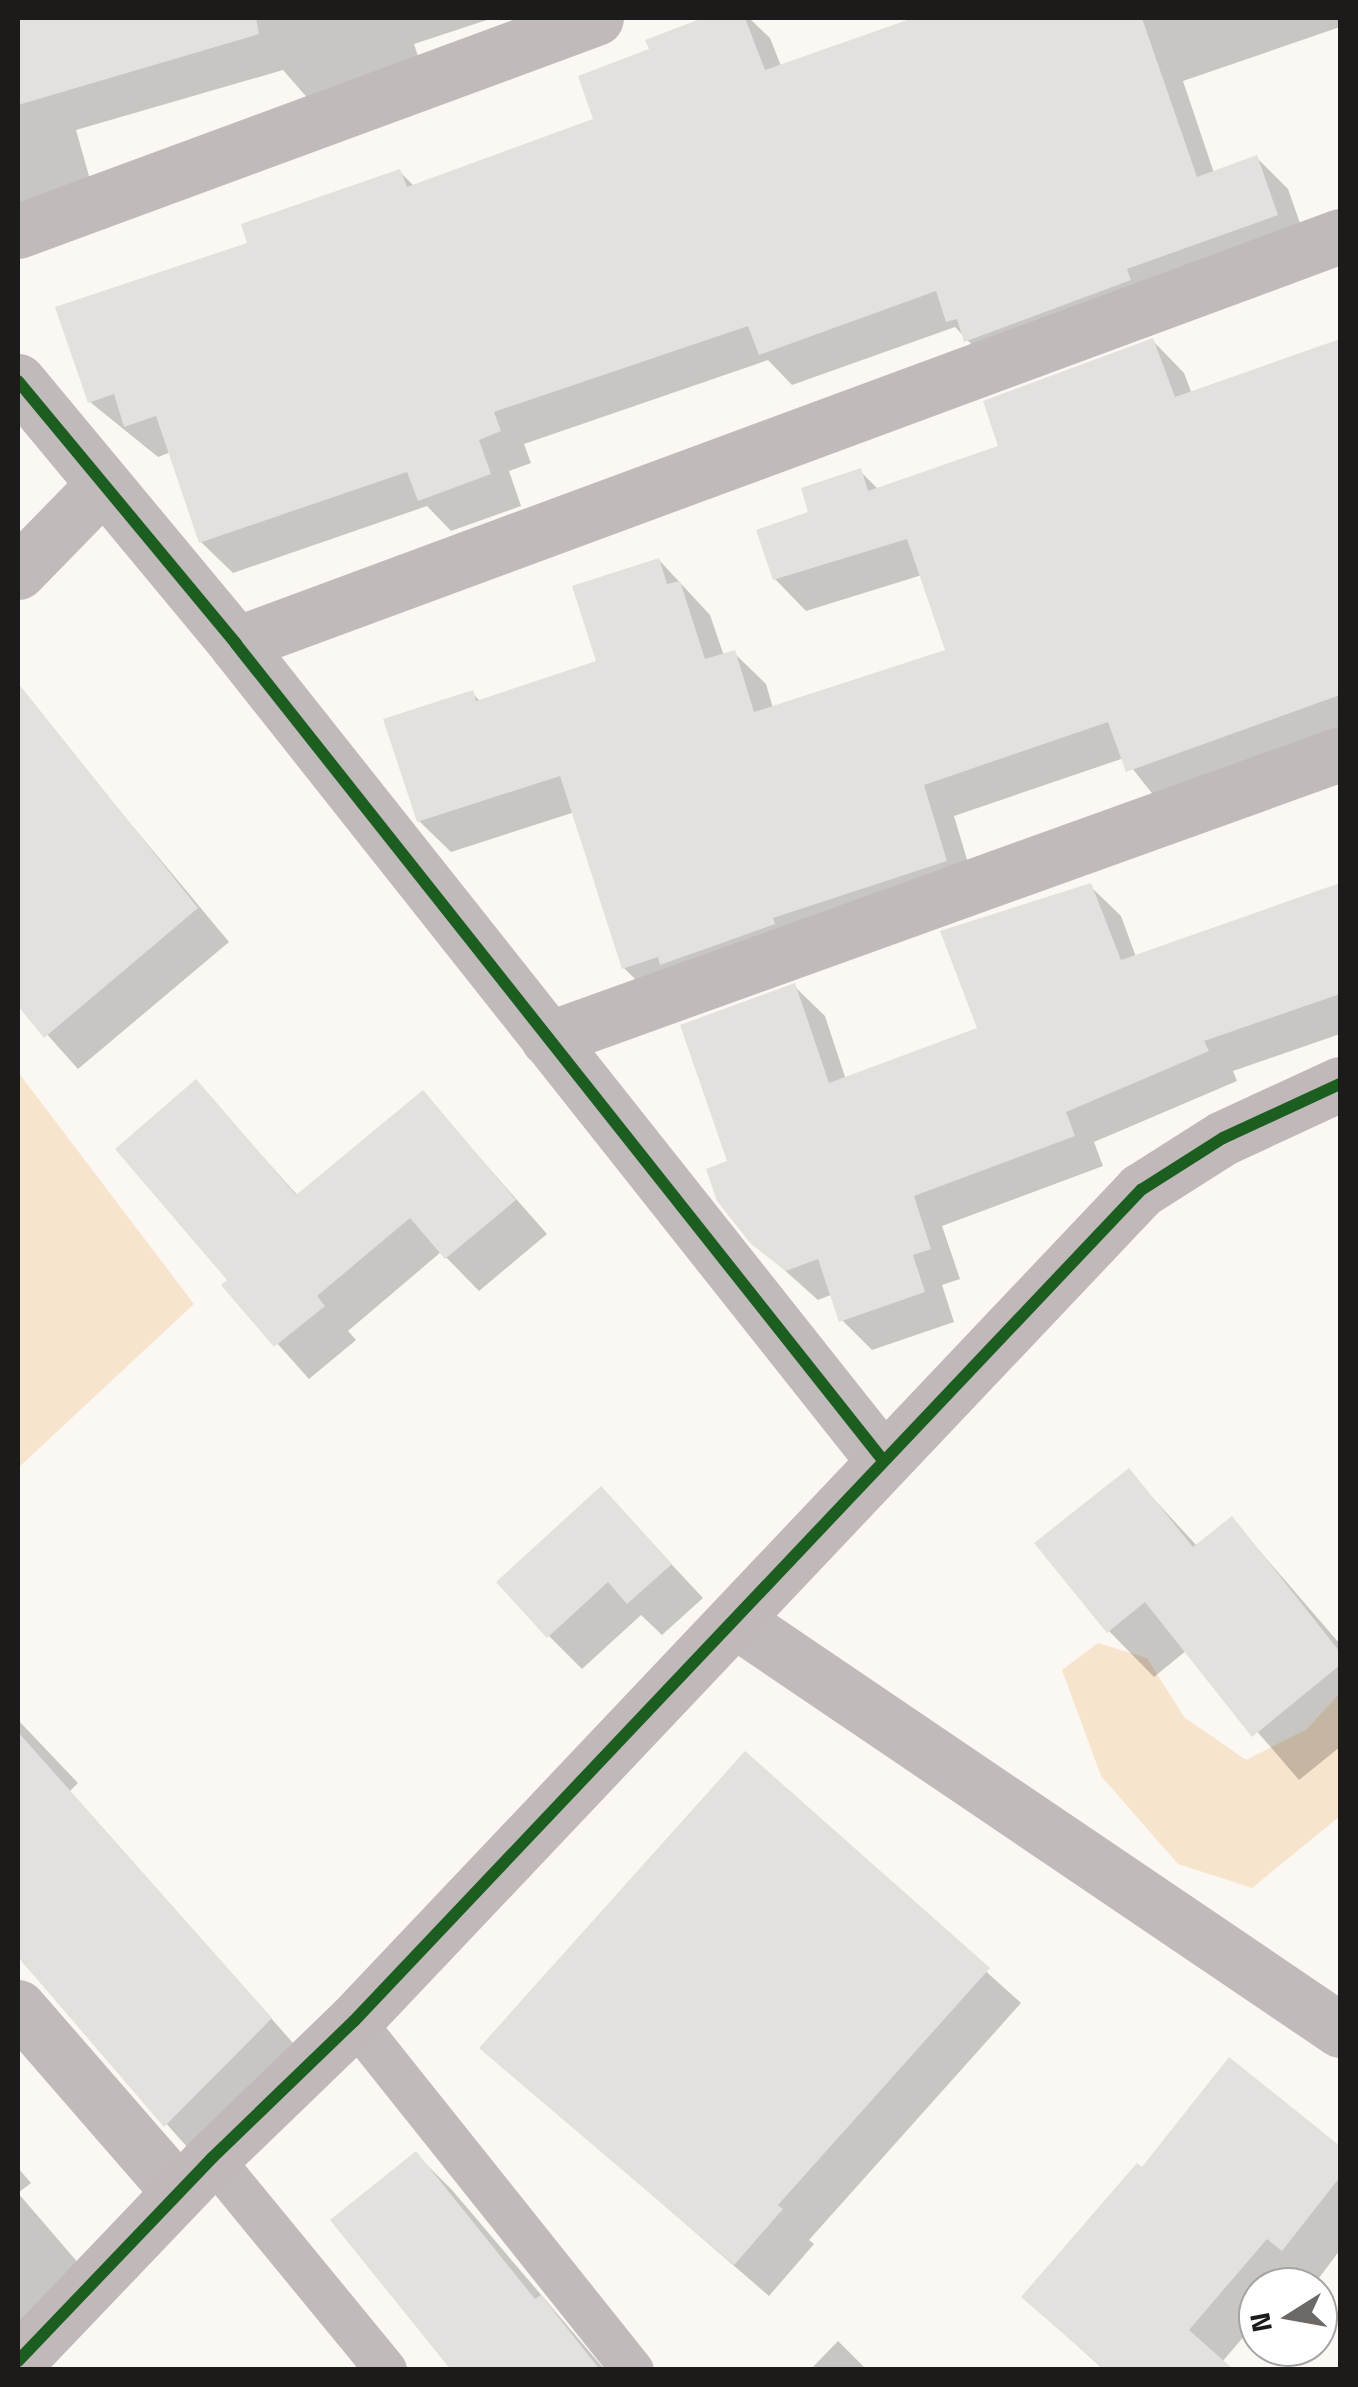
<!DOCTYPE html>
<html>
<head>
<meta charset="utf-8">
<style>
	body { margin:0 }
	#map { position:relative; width:1358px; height:2387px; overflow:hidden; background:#fbf8f4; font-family:"Titillium Web",sans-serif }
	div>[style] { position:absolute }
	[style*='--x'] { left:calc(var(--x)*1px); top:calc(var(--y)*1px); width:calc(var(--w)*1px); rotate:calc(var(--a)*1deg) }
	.green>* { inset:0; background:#f7e4cd }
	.shadow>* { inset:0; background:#0003 }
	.building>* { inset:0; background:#e3e0dd }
	.lane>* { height:42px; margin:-21px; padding:0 21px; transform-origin:21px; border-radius:21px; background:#c1babb }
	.street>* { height:55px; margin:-27.5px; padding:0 27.5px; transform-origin:27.5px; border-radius:27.5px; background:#c1babb }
	.secondary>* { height:55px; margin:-27.5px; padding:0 27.5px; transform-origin:27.5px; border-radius:27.5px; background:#c0b8b9 }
	.cycleway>* { height:12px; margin:-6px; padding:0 6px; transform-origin:6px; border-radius:6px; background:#1b5e20 }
	span { translate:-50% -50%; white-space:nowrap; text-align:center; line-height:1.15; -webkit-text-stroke:8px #fff; paint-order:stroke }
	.frame { position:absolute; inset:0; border:20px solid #1d1b19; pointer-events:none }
	.north { position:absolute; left:1238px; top:2267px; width:100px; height:100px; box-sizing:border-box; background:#fff; border:2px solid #a5a4a3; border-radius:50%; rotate:259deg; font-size:28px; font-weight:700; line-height:40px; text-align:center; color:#1d1b19 }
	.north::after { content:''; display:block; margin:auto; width:35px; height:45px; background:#6b6866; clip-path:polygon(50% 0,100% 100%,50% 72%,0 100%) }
</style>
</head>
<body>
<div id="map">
	<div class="green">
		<i style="clip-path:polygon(18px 1072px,194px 1304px,18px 1468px)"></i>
		<i style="clip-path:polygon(1098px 1643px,1147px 1658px,1184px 1717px,1246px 1760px,1307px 1729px,1340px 1693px,1340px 1816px,1252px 1888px,1178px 1864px,1101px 1776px,1062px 1670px)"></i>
	</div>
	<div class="shadow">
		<i style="clip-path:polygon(18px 18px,493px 18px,414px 44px,424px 74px,318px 110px,283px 70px,76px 130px,95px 197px,18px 219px)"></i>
		<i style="clip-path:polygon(710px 18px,749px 18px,770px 38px,781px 66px,921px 18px,1340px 18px,1340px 27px,1183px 81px,1214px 173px,1257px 158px,1288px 189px,1308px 246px,998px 372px,955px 327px,792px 385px,768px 360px,524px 444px,531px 463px,509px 471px,521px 506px,451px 531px,427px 506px,233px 573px,201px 542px,171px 452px,158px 457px,90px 402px,250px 245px,400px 172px,415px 187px,596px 121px,652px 51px,648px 41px)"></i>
		<i style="clip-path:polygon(1153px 341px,1184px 373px,1192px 394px,1340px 341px,1340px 742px,1159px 802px,1124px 758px,954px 816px,977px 893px,655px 999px,624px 968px,575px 812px,451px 852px,419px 821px,472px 693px,481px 702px,599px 663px,659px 560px,710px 615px,724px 656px,734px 653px,766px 684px,773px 708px,948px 652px,922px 575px,806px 611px,775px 579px,811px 514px,860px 471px,879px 490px,1001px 447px)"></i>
		<i style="clip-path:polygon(40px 715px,229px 942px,78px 1069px,18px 1002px,18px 734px)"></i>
		<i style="clip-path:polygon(1090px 886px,1121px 916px,1136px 957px,1340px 886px,1340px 1034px,1233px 1071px,1237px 1081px,1094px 1142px,1103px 1166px,942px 1226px,960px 1279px,942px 1285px,954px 1322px,872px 1350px,842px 1320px,833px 1294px,818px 1300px,753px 1242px,730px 1163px,794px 986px,825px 1016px,846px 1080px,980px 1030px)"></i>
		<i style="clip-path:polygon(196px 1082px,298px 1196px,423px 1093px,547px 1234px,479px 1291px,441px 1252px,348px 1331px,356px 1340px,309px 1379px,225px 1285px,231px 1280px)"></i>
		<i style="clip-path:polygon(1128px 1471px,1198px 1547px,1232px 1519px,1340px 1644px,1340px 1747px,1299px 1780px,1187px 1650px,1154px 1677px,1109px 1631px)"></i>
		<i style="clip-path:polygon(601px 1489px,703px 1598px,662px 1635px,641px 1615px,582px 1669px,549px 1636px)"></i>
		<i style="clip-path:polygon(18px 1720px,78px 1783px,70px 1791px,293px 2043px,188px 2148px,18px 1957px,18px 1844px,32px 1831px,18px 1805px)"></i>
		<i style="clip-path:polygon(745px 1755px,1021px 2003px,809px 2240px,814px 2244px,769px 2296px,482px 2048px)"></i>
		<i style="clip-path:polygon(1229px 2060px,1340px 2149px,1340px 2250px,1316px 2282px,1301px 2270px,1286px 2287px,1258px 2287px,1258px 2320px,1222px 2362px,1230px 2370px,1104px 2370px,1024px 2297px,1142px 2171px)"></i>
		<i style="clip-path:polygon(416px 2154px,452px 2190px,605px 2370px,452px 2370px)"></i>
		<i style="clip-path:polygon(18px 2168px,31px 2183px,18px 2193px,86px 2272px,18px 2331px)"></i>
		<i style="clip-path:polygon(838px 2341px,867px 2370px,810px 2370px)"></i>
	</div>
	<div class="building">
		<i style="clip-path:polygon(18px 18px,256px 18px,259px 34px,18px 105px)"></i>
		<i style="clip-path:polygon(703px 18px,745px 18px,765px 70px,913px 18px,1142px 18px,1197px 177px,1257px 155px,1278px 215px,1127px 269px,1131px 280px,964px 342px,957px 319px,946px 322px,936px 291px,759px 355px,748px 326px,494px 412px,501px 431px,479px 440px,491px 474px,418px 501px,407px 472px,199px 543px,156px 416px,124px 427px,114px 394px,88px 403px,55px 307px,247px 243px,241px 224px,400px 169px,407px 187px,593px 119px,578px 76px,649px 49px,645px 40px)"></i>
		<i style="clip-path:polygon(1153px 338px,1175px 397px,1340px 339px,1340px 695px,1126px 772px,1108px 722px,924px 785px,947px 861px,773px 918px,775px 924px,660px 965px,658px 957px,622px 969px,560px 776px,417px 822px,383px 719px,473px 690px,476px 701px,596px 661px,572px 586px,659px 558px,667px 584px,680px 581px,705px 659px,735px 650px,754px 712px,945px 650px,907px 539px,773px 580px,756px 530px,808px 512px,801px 488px,861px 468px,868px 491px,998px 446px,983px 401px)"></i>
		<i style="clip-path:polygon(18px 683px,198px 908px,44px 1038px,18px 1006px)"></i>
		<i style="clip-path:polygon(1091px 883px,1121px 960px,1340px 883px,1340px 994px,1204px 1041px,1209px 1051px,1066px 1112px,1075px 1136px,914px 1196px,931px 1249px,913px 1255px,925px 1292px,839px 1322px,818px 1259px,786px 1271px,751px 1244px,717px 1201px,706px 1169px,727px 1161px,680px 1025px,795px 983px,829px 1083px,977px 1028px,940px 931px)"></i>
		<i style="clip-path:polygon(196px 1079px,296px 1195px,423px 1090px,516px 1200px,445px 1259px,410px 1218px,317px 1296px,325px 1306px,274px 1347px,221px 1285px,227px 1280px,115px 1149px)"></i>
		<i style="clip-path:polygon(1129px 1468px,1193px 1547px,1232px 1516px,1340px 1652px,1340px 1665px,1252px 1737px,1145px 1602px,1107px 1633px,1034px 1543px)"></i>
		<i style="clip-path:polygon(601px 1486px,672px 1564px,627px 1604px,608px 1582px,547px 1638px,496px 1582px)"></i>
		<i style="clip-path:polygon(18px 1732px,272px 2018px,164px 2127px,18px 1957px)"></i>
		<i style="clip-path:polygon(745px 1751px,990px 1968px,778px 2205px,783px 2209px,734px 2265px,479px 2048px)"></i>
		<i style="clip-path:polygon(1229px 2057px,1340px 2146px,1340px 2177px,1282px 2251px,1267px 2239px,1189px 2330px,1234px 2370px,1105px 2370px,1021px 2297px,1137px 2163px,1142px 2167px)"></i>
		<i style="clip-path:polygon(416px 2151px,535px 2299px,541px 2295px,600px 2370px,451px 2370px,330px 2220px)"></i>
	</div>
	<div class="lane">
		<i style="--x:354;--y:2021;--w:447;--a:51.4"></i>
		<i style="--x:212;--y:2158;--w:274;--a:50.6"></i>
	</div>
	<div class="street">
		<i style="--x:18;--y:231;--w:616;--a:-20.23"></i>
		<i style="--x:18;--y:381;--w:342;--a:50.3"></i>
		<i style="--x:236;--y:644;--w:1040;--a:51.6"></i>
		<i style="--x:18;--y:572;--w:122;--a:-45.7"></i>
		<i style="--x:236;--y:644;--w:1177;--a:-20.28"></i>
		<i style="--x:548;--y:1039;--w:842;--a:-19.79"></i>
		<i style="--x:736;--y:1621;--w:729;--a:34.1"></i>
		<i style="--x:18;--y:2007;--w:245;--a:49"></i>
	</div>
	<div class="secondary">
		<i style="--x:18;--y:2361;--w:281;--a:-46.3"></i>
		<i style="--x:212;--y:2158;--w:197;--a:-44"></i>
		<i style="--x:354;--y:2021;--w:1145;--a:-46.56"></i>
		<i style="--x:1141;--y:1190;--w:97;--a:-32.4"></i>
		<i style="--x:1223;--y:1138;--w:129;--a:-24.8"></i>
	</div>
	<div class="cycleway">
		<i style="--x:18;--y:381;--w:342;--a:50.3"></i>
		<i style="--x:236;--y:644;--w:1040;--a:51.6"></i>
		<i style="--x:18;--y:2361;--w:281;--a:-46.3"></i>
		<i style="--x:212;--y:2158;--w:197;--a:-44"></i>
		<i style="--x:354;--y:2021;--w:1145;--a:-46.56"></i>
		<i style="--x:1141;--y:1190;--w:97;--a:-32.4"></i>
		<i style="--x:1223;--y:1138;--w:129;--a:-24.8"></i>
	</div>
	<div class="frame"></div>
	<div class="north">N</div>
</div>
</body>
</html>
